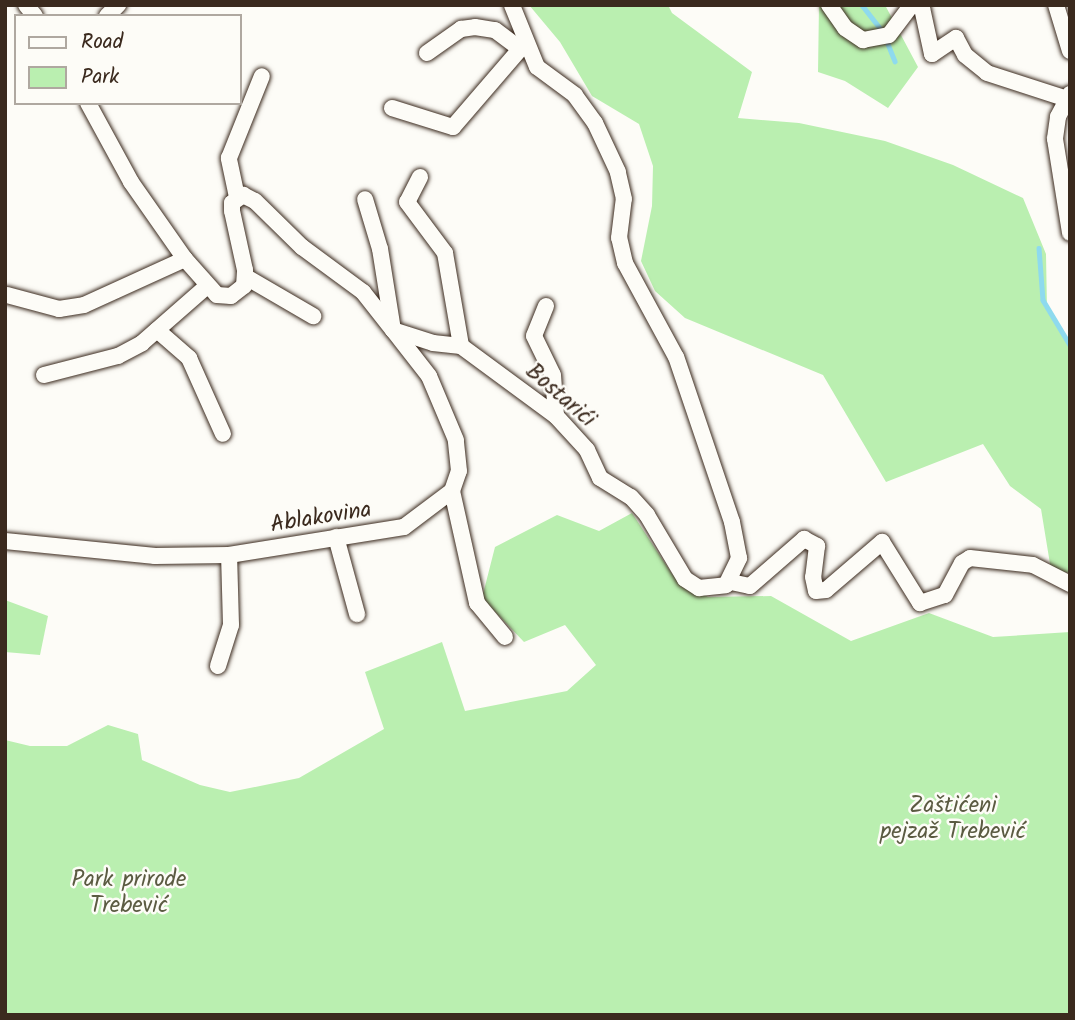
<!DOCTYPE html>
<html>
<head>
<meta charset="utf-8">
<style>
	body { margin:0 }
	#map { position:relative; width:1075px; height:1020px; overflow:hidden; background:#fdfcf7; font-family:Kalam,sans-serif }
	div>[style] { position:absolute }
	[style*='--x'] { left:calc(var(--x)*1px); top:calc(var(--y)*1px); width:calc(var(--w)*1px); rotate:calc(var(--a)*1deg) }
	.green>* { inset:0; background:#baefb0 }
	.stream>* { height:4.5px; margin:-2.25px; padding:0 2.25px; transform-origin:2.25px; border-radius:2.25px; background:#8edaee }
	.roads { filter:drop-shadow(0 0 2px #3b2a1e) drop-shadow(0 0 2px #3b2a1e) }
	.minor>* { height:16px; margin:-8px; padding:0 8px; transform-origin:8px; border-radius:8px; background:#fdfcf7 }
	span { translate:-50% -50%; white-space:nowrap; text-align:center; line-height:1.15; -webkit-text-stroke:5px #fdfcf7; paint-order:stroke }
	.street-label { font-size:23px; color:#3b2a1e }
	.park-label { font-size:23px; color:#5b5b42 }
	.frame { position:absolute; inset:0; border:7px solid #3b2a1e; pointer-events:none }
	.legend { position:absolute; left:14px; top:14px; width:228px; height:91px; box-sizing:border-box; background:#fdfcf7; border:2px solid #afa8a0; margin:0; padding:9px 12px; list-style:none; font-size:21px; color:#3b2a1e }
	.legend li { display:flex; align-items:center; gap:14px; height:35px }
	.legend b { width:35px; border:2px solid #afa8a0 }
</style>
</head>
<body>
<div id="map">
	<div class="green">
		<i style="clip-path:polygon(529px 5px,668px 5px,672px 13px,752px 72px,738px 118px,799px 123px,885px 141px,953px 165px,1023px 198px,1046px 254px,1047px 309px,1070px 345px,1070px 573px,1051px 570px,1041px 509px,1010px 486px,983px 444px,886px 482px,823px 375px,685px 318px,655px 291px,641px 261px,652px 206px,653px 166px,639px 124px,592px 96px,560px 42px)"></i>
		<i style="clip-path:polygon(819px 5px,885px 5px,918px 67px,888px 108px,845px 81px,818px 72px)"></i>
		<i style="clip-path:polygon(632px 513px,672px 574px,708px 597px,771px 596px,851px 641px,929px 613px,993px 637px,1070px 632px,1070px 1015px,5px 1015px,5px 740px,30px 746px,67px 746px,108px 725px,138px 734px,142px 760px,200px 785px,230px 792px,299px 778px,384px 729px,365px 672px,442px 642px,465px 711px,567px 691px,596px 665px,565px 625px,524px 642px,482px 598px,495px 547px,557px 515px,599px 531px)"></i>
		<i style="clip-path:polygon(5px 600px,48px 616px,40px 655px,5px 652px)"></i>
	</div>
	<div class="stream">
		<i style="--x:862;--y:5;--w:33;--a:52"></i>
		<i style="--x:886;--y:39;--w:24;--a:68"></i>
		<i style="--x:1039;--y:248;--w:52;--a:85.6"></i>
		<i style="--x:1043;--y:300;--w:52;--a:59"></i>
	</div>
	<div class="roads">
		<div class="minor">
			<i style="--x:26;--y:5;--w:14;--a:51"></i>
			<i style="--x:829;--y:5;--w:28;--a:55"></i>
			<i style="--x:845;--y:28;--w:22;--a:34"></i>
			<i style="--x:863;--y:40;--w:26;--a:-11"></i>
			<i style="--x:889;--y:35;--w:38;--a:-53"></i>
			<i style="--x:916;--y:5;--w:7;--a:27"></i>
			<i style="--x:922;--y:8;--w:47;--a:77.7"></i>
			<i style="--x:932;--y:54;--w:29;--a:-34"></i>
			<i style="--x:956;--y:38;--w:19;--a:62"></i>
			<i style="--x:965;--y:55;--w:28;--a:39"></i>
			<i style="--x:987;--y:73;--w:84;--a:18"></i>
			<i style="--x:1056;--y:5;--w:48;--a:73.1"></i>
			<i style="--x:107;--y:16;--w:16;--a:-45"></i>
			<i style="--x:427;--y:53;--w:42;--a:-35.2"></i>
			<i style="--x:461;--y:29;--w:14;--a:-8"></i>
			<i style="--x:475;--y:27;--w:20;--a:9"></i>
			<i style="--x:495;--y:30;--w:31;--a:37"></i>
			<i style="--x:520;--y:49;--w:9;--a:-49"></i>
			<i style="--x:1070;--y:94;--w:26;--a:118"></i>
			<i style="--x:1058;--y:117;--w:22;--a:98"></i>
			<i style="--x:1055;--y:139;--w:95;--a:80.9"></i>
			<i style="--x:88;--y:103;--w:90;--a:61.4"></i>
			<i style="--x:131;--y:182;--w:94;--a:55"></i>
			<i style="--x:185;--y:259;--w:48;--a:48.4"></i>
			<i style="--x:217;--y:295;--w:14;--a:4"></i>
			<i style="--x:231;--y:296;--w:16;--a:-38"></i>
			<i style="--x:244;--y:286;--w:16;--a:-86"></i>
			<i style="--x:245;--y:270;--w:60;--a:-102.4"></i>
			<i style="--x:232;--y:211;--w:8;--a:-90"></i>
			<i style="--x:232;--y:203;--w:14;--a:-36"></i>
			<i style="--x:243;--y:195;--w:13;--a:27"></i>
			<i style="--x:255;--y:201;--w:66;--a:44.4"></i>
			<i style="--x:302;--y:247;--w:76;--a:36.4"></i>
			<i style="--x:363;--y:292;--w:48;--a:51.7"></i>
			<i style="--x:393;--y:330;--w:42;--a:18"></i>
			<i style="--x:433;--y:343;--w:28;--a:6"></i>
			<i style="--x:461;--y:346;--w:118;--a:36.4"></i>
			<i style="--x:556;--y:416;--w:46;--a:47.6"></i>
			<i style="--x:587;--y:450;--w:31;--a:65"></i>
			<i style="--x:600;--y:478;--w:36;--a:32"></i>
			<i style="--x:631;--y:497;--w:24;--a:48"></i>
			<i style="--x:647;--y:515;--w:74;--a:59.3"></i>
			<i style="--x:685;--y:579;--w:17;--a:33"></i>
			<i style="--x:699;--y:588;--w:27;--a:-6"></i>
			<i style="--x:726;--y:585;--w:30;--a:-64"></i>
			<i style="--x:739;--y:558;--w:37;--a:-101"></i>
			<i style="--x:732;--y:522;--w:174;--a:-108.7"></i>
			<i style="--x:676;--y:357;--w:107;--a:-118.5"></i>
			<i style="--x:625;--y:263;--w:26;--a:-103"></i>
			<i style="--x:619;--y:238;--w:39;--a:-83"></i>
			<i style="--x:624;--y:199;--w:28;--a:-103"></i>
			<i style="--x:618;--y:172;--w:54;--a:-115.1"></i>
			<i style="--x:595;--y:123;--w:34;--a:-126"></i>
			<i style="--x:575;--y:95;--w:47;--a:-143.6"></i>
			<i style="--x:537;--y:67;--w:67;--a:-112"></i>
			<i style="--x:392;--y:108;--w:64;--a:17.3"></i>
			<i style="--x:453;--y:127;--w:103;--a:-49.3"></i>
			<i style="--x:420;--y:177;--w:28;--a:117"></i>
			<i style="--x:407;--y:202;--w:64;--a:53.3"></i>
			<i style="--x:445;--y:253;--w:94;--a:80.2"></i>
			<i style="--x:237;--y:197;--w:40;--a:-102"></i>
			<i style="--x:229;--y:158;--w:88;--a:-68.1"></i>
			<i style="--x:246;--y:277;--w:78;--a:30.2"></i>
			<i style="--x:7;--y:295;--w:54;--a:15.1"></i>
			<i style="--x:59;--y:309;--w:25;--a:-9"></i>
			<i style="--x:84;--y:305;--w:111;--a:-24.5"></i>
			<i style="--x:546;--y:306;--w:32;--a:112"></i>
			<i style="--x:534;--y:336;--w:43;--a:64"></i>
			<i style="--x:553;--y:375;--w:41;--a:85.8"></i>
			<i style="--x:157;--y:330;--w:43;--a:41.2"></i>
			<i style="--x:189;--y:358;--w:83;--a:65.9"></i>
			<i style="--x:44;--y:375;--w:76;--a:-14.4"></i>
			<i style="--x:118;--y:356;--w:27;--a:-28"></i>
			<i style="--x:142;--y:343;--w:85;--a:-41.2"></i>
			<i style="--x:452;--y:491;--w:115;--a:77.4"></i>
			<i style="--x:477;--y:603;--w:44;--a:50.5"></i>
			<i style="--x:336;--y:537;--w:80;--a:74.7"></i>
			<i style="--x:5;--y:541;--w:151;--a:5.7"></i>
			<i style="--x:155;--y:556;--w:74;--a:-0.8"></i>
			<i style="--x:229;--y:555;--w:177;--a:-9.1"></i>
			<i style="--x:404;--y:527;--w:60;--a:-36.9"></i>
			<i style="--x:452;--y:491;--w:21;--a:-71"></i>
			<i style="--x:459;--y:471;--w:31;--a:-96"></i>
			<i style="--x:456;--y:440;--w:69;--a:-112.9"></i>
			<i style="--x:429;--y:376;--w:58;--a:-128"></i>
			<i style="--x:393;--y:330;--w:82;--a:-99.1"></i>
			<i style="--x:380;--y:249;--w:52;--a:-106.7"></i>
			<i style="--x:731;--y:582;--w:19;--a:12"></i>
			<i style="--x:750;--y:586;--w:72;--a:-41"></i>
			<i style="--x:804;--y:539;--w:15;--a:28"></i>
			<i style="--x:817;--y:546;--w:31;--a:97"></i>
			<i style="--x:813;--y:577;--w:14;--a:78"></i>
			<i style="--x:816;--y:591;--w:10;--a:-6"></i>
			<i style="--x:826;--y:590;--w:74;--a:-40.6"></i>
			<i style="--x:882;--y:542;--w:72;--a:58.1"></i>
			<i style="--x:920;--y:603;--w:26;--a:-18"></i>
			<i style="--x:945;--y:595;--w:36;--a:-62"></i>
			<i style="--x:962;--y:563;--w:9;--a:-32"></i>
			<i style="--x:970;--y:558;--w:63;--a:6.3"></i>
			<i style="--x:1033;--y:565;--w:42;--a:27.2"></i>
			<i style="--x:218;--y:666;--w:43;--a:-72.4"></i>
			<i style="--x:231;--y:625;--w:70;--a:-91.6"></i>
		</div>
	</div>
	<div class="street-label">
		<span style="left:560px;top:396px;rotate:41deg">Bostarići</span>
		<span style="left:321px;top:518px;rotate:-9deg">Ablakovina</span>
	</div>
	<div class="park-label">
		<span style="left:953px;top:819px">Zaštićeni<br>pejzaž Trebević</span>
		<span style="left:129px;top:893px">Park prirode<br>Trebević</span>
	</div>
	<div class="frame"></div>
	<ul class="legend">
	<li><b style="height:9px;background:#fdfcf7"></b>Road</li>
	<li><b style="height:19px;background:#baefb0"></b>Park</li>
	</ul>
</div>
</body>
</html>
